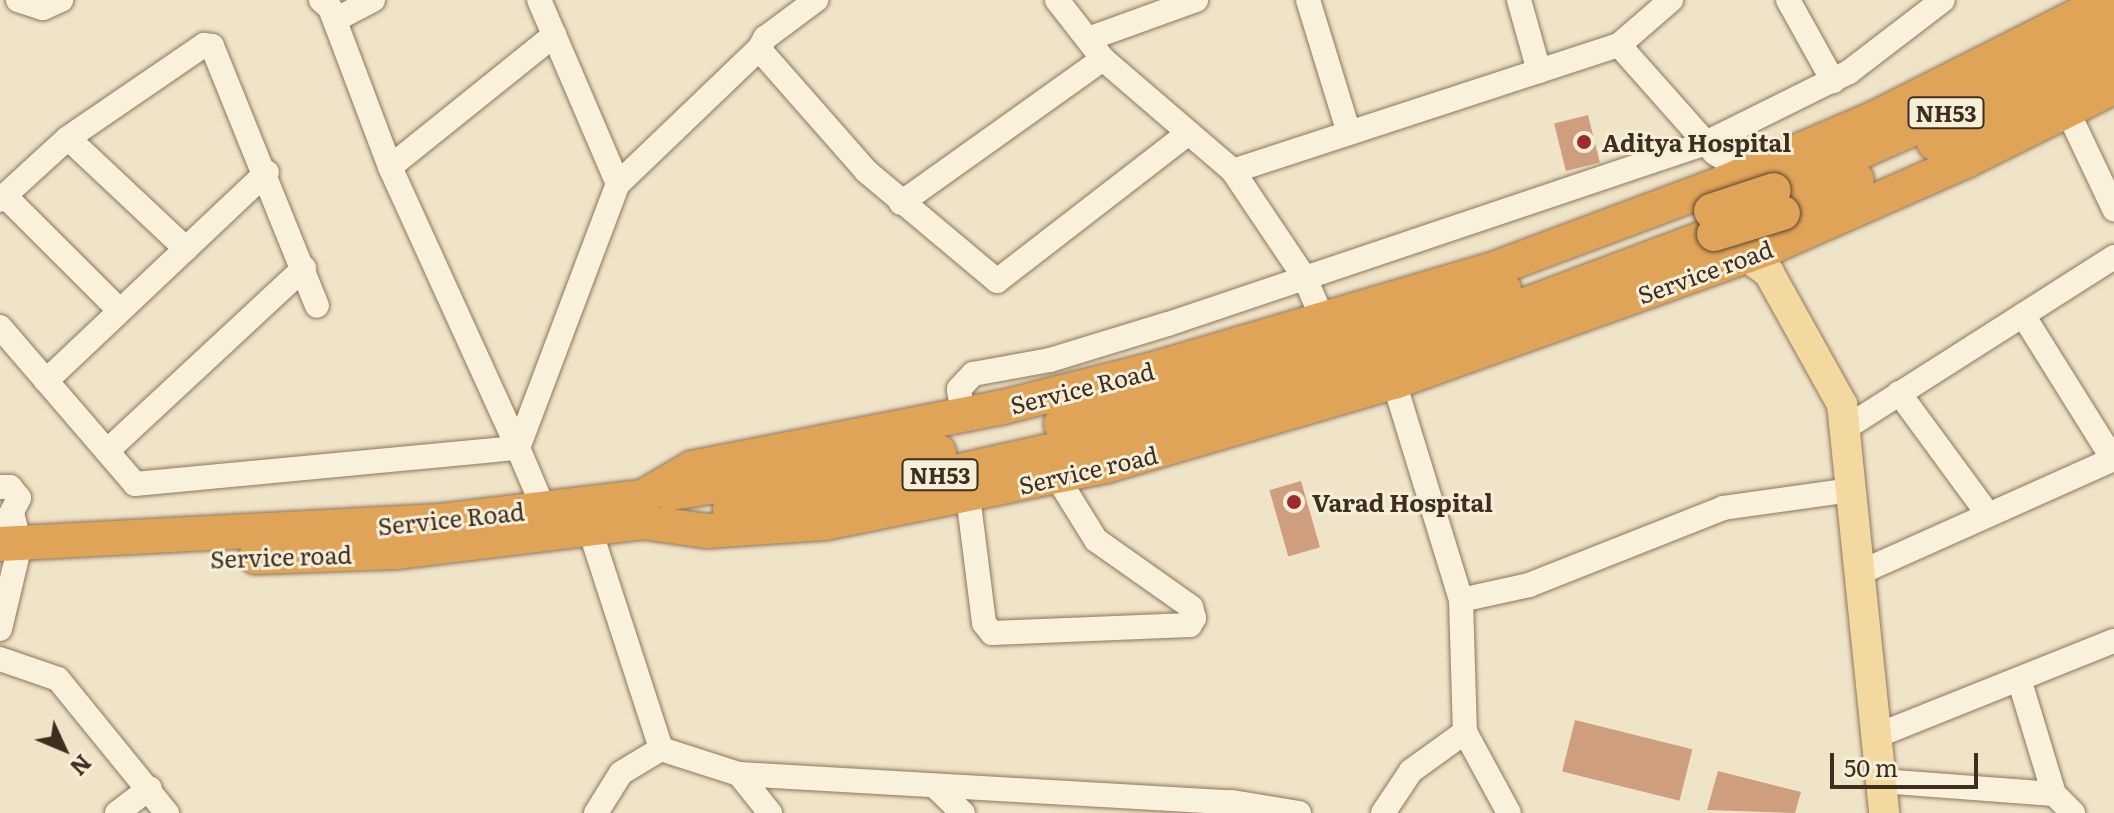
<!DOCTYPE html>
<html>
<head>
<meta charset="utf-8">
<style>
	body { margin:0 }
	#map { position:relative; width:2114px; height:813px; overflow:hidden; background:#f0e4c8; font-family:Literata,serif }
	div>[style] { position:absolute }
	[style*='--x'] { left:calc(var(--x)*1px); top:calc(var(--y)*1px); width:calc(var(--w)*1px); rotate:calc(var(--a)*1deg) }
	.building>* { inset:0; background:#cf9f7d; transform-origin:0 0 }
	.roads { filter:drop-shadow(0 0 2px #8d765c) drop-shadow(0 0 2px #8d765c) }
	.minor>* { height:24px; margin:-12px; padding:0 12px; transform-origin:12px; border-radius:12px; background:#faf1dc }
	.major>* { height:30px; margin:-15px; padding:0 15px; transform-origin:15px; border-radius:15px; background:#f3d9a0 }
	.highway>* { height:34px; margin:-17px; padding:0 17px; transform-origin:17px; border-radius:17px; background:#e0a458 }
	.bridges { filter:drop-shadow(0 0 2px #5b4430) drop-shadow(0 0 2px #5b4430) }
	.highway-bridge>* { height:34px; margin:-17px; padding:0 17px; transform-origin:17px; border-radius:17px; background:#e0a458 }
	.dots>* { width:22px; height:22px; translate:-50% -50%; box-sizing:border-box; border:4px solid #f7eed8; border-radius:50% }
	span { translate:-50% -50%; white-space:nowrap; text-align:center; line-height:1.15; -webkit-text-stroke:6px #f7eed8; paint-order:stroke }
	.shield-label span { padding:2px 6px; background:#f7eed8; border:2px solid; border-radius:6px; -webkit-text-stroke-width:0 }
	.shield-label { font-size:22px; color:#3d2e20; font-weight:700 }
	.poi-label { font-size:24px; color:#3d2e20; font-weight:700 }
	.left { translate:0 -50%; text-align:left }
	.street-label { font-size:24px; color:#3d2e20 }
	.north { position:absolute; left:24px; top:709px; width:80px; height:80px; -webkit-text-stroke:6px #f7eed8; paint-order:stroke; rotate:134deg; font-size:22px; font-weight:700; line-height:32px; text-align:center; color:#3d2e20 }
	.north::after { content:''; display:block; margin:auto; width:28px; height:36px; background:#3d2e20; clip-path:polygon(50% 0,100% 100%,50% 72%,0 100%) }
	.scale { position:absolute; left:1830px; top:753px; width:148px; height:36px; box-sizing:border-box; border:4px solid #3d2e20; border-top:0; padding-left:10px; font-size:24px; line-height:28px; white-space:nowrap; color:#3d2e20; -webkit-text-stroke:6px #f7eed8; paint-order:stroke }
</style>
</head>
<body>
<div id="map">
	<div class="building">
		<i style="left:1588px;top:115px;width:49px;height:35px;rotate:76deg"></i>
		<i style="left:1301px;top:481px;width:69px;height:33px;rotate:74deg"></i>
		<i style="left:1575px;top:720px;width:121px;height:53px;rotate:14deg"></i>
		<i style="clip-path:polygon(1718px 771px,1801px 792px,1795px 813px,1707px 810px)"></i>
	</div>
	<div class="roads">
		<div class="minor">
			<i style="--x:18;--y:0;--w:26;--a:18"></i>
			<i style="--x:43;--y:8;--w:20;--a:-24"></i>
			<i style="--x:321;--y:0;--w:12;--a:42"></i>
			<i style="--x:330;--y:8;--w:170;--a:69.3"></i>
			<i style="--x:390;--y:167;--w:309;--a:65.5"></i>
			<i style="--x:1057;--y:0;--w:75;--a:52.1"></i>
			<i style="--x:1103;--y:59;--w:172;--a:40.7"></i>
			<i style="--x:1233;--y:171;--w:129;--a:56.1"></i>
			<i style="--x:1305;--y:278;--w:46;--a:66.8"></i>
			<i style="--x:1308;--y:0;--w:139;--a:72.9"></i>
			<i style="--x:1519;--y:0;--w:74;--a:74.3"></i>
			<i style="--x:1788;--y:0;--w:93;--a:60.9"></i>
			<i style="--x:335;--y:20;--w:43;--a:-27.8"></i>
			<i style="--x:1088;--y:39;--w:115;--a:-19.9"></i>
			<i style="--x:1619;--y:45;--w:144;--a:48.4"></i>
			<i style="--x:1715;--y:153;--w:39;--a:32"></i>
			<i style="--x:759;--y:49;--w:13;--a:-61"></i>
			<i style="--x:765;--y:38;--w:64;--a:-36.7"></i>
			<i style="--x:2067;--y:110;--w:110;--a:64.6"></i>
			<i style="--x:68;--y:138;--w:162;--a:43.2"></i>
			<i style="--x:390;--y:167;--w:211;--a:-38.8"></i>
			<i style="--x:1233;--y:171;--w:406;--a:-18.1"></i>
			<i style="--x:1619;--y:45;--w:69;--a:-40.9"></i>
			<i style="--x:618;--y:184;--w:195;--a:-43.8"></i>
			<i style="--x:759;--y:49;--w:162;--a:48.7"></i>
			<i style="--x:866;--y:171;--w:171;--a:40"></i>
			<i style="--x:997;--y:281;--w:240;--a:-37.7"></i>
			<i style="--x:5;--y:196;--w:161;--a:45"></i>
			<i style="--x:0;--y:200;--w:92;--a:-42.4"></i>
			<i style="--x:68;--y:138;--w:165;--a:-34.4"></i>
			<i style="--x:204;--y:45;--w:8;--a:7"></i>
			<i style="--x:212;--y:46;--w:280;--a:68"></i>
			<i style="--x:901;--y:203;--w:248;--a:-35.5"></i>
			<i style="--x:2023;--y:315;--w:170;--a:58"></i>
			<i style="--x:0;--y:327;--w:207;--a:49.3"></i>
			<i style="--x:135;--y:484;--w:385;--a:-5.4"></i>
			<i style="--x:518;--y:448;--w:64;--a:67"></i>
			<i style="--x:46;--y:381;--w:304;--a:-43.4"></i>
			<i style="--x:1394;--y:382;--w:228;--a:72.9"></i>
			<i style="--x:1461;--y:600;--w:132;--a:88.3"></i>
			<i style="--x:1465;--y:732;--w:92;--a:61.5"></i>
			<i style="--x:1899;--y:393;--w:149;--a:53.7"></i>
			<i style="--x:963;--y:415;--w:26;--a:-99"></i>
			<i style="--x:959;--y:389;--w:21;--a:-47"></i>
			<i style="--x:973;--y:374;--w:78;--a:-10.3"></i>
			<i style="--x:1050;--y:360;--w:123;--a:-17"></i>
			<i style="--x:1168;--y:324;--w:568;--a:-18.59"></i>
			<i style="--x:1706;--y:143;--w:160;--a:-26.4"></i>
			<i style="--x:1849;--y:72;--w:118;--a:-37.5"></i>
			<i style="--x:1844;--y:429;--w:320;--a:-32.5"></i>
			<i style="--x:518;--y:448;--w:282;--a:-69.3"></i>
			<i style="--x:618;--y:184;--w:200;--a:-113.2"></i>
			<i style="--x:107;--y:451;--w:269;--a:-42.9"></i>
			<i style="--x:0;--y:487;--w:10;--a:0"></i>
			<i style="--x:10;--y:487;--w:14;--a:51"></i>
			<i style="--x:19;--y:498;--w:33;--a:117"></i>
			<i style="--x:968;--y:496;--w:128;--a:82.8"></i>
			<i style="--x:984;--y:623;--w:13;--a:51"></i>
			<i style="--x:992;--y:633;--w:198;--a:-2.3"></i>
			<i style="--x:1190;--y:625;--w:8;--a:-60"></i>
			<i style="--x:1194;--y:618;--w:11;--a:-105"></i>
			<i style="--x:1191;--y:607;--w:116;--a:-144.8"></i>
			<i style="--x:1096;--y:540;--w:74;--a:-121.8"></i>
			<i style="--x:590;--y:530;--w:230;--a:72"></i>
			<i style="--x:1859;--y:573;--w:279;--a:-24.1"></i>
			<i style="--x:1461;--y:600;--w:70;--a:-12.4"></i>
			<i style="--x:1529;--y:585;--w:209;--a:-21.6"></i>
			<i style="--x:1723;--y:508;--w:129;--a:-8"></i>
			<i style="--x:0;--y:629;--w:86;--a:-76.6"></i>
			<i style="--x:20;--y:545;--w:30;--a:-104"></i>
			<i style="--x:0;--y:659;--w:61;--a:19"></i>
			<i style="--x:58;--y:679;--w:173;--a:50.9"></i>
			<i style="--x:2020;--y:682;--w:117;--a:73.1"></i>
			<i style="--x:1876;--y:736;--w:256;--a:-21.8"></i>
			<i style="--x:739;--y:774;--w:50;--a:51.5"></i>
			<i style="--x:1881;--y:781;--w:173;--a:4.3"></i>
			<i style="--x:2054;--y:794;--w:27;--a:45"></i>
			<i style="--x:937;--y:788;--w:36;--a:44"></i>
			<i style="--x:117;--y:813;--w:41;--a:-37.1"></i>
			<i style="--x:596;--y:813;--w:47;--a:-58"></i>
			<i style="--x:621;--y:773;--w:47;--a:-31"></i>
			<i style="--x:661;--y:749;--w:82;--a:17.8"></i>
			<i style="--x:739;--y:774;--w:494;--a:3.3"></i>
			<i style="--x:1232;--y:802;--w:68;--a:9.3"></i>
			<i style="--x:1383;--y:813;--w:50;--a:-56.3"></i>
			<i style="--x:1411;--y:771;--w:67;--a:-35.8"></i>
		</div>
		<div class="major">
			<i style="--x:1739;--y:237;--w:20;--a:70"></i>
			<i style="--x:1746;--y:256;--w:29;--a:36"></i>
			<i style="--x:1769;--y:273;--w:150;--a:60.9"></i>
			<i style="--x:1842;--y:404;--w:411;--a:84.1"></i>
		</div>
		<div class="highway">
			<i style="--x:1934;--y:143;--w:200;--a:-25.8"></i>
			<i style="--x:1774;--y:190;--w:156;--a:-23.8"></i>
			<i style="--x:1917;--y:127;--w:220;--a:-26.7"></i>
			<i style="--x:1783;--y:213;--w:81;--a:-24.7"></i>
			<i style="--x:1061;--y:424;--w:314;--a:-16.1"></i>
			<i style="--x:1363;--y:337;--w:149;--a:-18.8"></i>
			<i style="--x:671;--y:493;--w:271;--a:-8.7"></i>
			<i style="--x:730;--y:509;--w:154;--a:-7.8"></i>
			<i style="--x:883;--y:488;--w:189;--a:-12.6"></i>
			<i style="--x:1067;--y:447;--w:290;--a:-15"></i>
			<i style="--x:1347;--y:372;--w:392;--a:-20.6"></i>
			<i style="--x:0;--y:544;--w:442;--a:-3"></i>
			<i style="--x:441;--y:521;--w:203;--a:-6.8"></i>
			<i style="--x:643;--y:497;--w:57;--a:-30.6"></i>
			<i style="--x:692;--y:468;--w:317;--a:-11.1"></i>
			<i style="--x:1003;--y:407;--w:152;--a:-14.1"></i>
			<i style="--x:1150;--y:370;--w:364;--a:-16.4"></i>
			<i style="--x:1499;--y:267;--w:237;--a:-20.5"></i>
			<i style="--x:1721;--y:184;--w:168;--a:-23.2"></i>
			<i style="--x:1875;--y:118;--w:262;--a:-26.8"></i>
			<i style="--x:256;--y:557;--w:140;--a:-2"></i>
			<i style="--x:396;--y:552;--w:249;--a:-6.9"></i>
			<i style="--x:643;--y:522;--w:65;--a:8"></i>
			<i style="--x:707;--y:531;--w:118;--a:-3.9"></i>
			<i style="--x:825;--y:523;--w:287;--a:-11.5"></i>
			<i style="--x:1106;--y:466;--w:300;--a:-16.3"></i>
			<i style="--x:1394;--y:382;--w:403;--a:-19.7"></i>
			<i style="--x:1773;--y:246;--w:211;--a:-23.8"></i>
			<i style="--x:1966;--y:161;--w:165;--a:-26.6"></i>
		</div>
	</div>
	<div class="bridges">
		<div class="highway-bridge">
			<i style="--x:1711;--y:211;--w:66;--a:-18.4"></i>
			<i style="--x:1714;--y:234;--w:72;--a:-16.9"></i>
		</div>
	</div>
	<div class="dots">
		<i style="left:1584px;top:142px;background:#9e2a2b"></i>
		<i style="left:1294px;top:502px;background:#9e2a2b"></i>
	</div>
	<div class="shield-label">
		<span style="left:1946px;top:113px">NH53</span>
		<span style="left:940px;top:475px">NH53</span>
	</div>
	<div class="poi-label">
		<span class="left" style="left:1602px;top:142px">Aditya Hospital</span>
		<span class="left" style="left:1312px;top:502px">Varad Hospital</span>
	</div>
	<div class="street-label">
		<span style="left:1705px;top:271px;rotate:-20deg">Service road</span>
		<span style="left:1082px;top:387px;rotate:-14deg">Service Road</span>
		<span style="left:1088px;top:469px;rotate:-13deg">Service road</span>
		<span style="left:451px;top:518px;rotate:-6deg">Service Road</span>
		<span style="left:281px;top:556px;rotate:-2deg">Service road</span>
	</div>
	<div class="north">N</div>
	<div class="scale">50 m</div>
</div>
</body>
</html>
